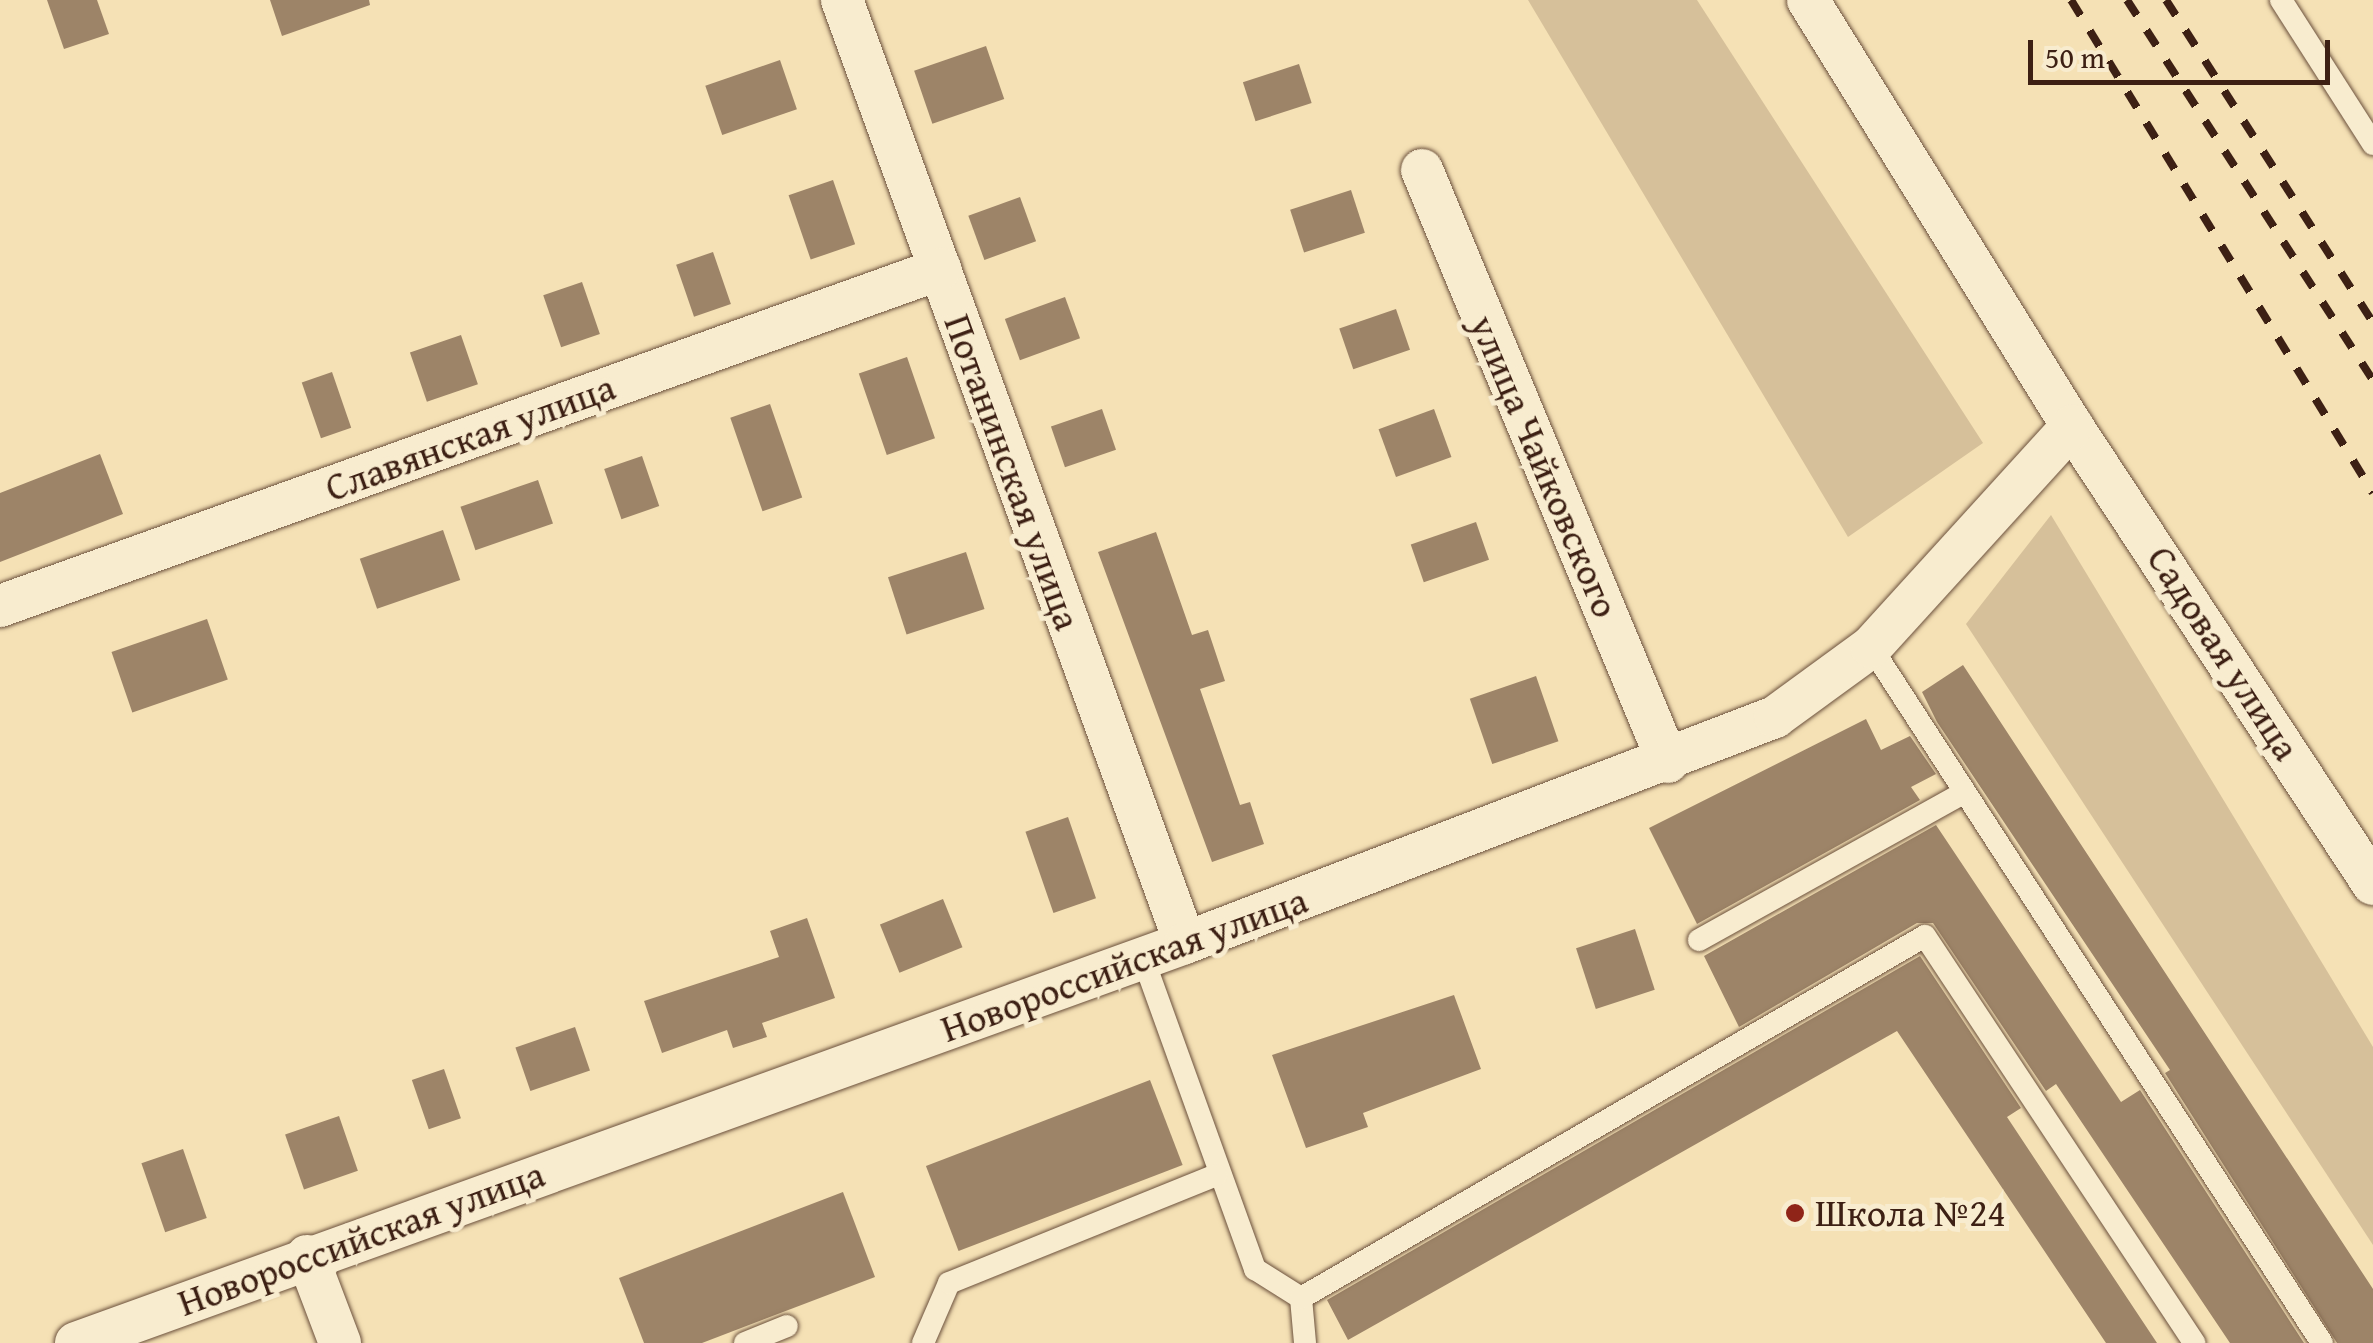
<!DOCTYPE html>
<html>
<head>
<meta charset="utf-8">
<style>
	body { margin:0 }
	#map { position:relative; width:2373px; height:1343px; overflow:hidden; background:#f5e1b5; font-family:"Gentium Book Plus",serif }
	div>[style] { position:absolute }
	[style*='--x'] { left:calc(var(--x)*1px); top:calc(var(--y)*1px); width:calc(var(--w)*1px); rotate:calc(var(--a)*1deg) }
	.green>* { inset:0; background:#d6c09a }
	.building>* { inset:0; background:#9d8468; transform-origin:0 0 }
	.roads { filter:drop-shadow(0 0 2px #6b503c) drop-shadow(0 0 2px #6b503c) }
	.lane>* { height:22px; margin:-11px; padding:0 11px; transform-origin:11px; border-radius:11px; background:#f8eccf }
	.street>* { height:42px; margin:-21px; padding:0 21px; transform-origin:21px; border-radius:21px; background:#f8eccf }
	.rail>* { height:8px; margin-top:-4px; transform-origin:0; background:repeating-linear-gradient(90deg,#3d2014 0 18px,transparent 0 36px) }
	.dots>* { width:28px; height:28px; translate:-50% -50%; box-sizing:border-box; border:5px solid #f8eccf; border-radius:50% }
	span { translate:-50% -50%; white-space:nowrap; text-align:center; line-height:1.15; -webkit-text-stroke:10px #f8eccf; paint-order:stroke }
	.street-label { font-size:38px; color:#3d2014 }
	.poi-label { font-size:38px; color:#3d2014 }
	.left { translate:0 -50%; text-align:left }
	.scale { position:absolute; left:2028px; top:40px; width:302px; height:45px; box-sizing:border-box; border:5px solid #3d2014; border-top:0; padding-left:12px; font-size:30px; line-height:35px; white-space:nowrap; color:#3d2014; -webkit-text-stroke:8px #f8eccf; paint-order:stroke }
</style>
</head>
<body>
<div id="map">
	<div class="green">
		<i style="clip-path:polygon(1528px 0,1697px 0,1983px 443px,1848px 537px)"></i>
		<i style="clip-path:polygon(2051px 515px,2373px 1047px,2373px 1245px,1966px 624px)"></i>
	</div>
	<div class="building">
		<i style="clip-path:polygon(47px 0,97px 0,109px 34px,64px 49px)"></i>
		<i style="clip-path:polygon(270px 0,369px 0,370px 5px,282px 36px)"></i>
		<i style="left:986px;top:46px;width:56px;height:76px;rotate:71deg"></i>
		<i style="left:780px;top:60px;width:52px;height:79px;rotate:71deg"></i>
		<i style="left:1299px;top:64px;width:41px;height:59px;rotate:72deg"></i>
		<i style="left:833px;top:180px;width:68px;height:47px;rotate:71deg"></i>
		<i style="left:1351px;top:190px;width:45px;height:64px;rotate:72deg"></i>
		<i style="left:1020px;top:197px;width:47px;height:55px;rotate:70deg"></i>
		<i style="left:713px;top:252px;width:55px;height:39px;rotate:71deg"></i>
		<i style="left:582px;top:282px;width:55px;height:41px;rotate:71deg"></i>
		<i style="left:1065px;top:297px;width:44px;height:64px;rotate:70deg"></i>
		<i style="left:1396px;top:309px;width:43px;height:60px;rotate:71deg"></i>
		<i style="left:461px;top:335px;width:52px;height:54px;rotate:71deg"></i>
		<i style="left:907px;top:357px;width:86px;height:51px;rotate:71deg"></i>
		<i style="left:332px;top:372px;width:59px;height:32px;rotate:71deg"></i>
		<i style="left:770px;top:404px;width:99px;height:42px;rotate:71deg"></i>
		<i style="left:1102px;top:409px;width:43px;height:54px;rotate:71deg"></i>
		<i style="left:1434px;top:409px;width:51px;height:59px;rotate:70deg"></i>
		<i style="clip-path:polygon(100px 454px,123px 514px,0 562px,0 493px)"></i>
		<i style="left:642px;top:456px;width:53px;height:40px;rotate:71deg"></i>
		<i style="left:538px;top:480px;width:46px;height:82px;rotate:71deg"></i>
		<i style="left:1476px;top:522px;width:40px;height:69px;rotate:71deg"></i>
		<i style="left:443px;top:530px;width:53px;height:88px;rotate:71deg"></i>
		<i style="clip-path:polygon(1156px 532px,1192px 635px,1208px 630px,1225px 681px,1200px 689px,1240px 805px,1250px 802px,1264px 844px,1212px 862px,1098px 552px)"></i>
		<i style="left:966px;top:552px;width:60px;height:82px;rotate:72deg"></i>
		<i style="left:207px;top:619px;width:64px;height:101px;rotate:71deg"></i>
		<i style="clip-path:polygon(1963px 665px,2373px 1289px,2373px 1343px,2337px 1343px,2165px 1073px,2170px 1070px,1937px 722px,1922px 692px)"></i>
		<i style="left:1536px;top:676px;width:69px;height:70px;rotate:71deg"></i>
		<i style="clip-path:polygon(1866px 719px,1881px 750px,1910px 736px,1936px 774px,1911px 787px,1920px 800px,1697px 924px,1649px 828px)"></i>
		<i style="left:1068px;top:817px;width:86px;height:45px;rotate:71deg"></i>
		<i style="clip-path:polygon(1936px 825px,2121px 1102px,2140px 1090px,2304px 1343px,2230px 1343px,2056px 1084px,2046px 1091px,1933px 923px,1917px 923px,1739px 1027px,1704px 956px)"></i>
		<i style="left:943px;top:899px;width:52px;height:68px;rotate:68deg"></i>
		<i style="clip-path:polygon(807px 918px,835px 998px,762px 1023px,767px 1037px,733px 1048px,727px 1030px,662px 1053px,644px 1001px,779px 957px,770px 931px)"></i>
		<i style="left:1635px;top:929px;width:64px;height:62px;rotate:72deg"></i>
		<i style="clip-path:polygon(1920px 956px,2021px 1108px,2007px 1117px,2157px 1343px,2106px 1343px,1897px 1031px,1348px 1340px,1327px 1300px)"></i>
		<i style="clip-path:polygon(1454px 995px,1481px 1069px,1363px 1113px,1368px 1127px,1306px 1148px,1272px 1055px)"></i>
		<i style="left:575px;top:1027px;width:46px;height:63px;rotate:71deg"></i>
		<i style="left:444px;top:1069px;width:52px;height:34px;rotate:71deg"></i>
		<i style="left:1150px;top:1080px;width:91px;height:240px;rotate:69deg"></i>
		<i style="left:339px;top:1116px;width:58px;height:57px;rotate:71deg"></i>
		<i style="left:183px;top:1149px;width:73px;height:44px;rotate:71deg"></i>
		<i style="clip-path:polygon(843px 1192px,875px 1277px,702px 1343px,644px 1343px,619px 1278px)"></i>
	</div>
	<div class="roads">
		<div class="lane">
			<i style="--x:2281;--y:0;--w:171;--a:57.4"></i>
			<i style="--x:1871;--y:647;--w:829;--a:57.06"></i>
			<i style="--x:1699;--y:940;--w:304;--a:-29.1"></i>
			<i style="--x:1143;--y:958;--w:331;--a:70.2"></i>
			<i style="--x:1255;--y:1269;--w:54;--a:32.2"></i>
			<i style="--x:1301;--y:1298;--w:45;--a:84.9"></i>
			<i style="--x:1301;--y:1298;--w:721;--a:-30.12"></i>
			<i style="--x:1925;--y:936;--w:488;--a:56.5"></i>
			<i style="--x:745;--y:1343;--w:45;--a:-22"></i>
			<i style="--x:923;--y:1343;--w:65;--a:-66.6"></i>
			<i style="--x:949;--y:1283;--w:288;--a:-22"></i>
		</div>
		<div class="street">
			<i style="--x:842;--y:0;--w:1003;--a:70.01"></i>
			<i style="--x:1808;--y:0;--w:501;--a:58.21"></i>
			<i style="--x:2072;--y:426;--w:548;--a:56.69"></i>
			<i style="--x:1422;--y:170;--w:641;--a:67.44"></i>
			<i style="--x:0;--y:606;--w:999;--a:-19.72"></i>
			<i style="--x:307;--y:1256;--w:93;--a:69.2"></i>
			<i style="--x:76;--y:1343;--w:1179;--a:-19.83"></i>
			<i style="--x:1185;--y:943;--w:632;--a:-20.96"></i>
			<i style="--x:1775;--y:717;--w:119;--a:-36.1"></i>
			<i style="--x:1871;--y:647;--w:299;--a:-47.7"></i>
		</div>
	</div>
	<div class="rail">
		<i style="--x:2071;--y:0;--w:578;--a:58.51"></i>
		<i style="--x:2127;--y:0;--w:453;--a:57.1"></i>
		<i style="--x:2166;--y:0;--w:383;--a:57.3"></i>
	</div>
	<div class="dots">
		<i style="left:1795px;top:1213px;background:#8f2418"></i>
	</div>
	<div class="street-label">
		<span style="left:470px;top:437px;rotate:-20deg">Славянская улица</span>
		<span style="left:1545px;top:466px;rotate:67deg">улица Чайковского</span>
		<span style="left:1013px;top:472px;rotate:70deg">Потанинская улица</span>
		<span style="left:2224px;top:653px;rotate:57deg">Садовая улица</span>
		<span style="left:1124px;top:964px;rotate:-20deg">Новороссийская улица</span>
		<span style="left:361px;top:1238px;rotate:-20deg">Новороссийская улица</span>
	</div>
	<div class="poi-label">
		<span class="left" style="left:1815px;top:1213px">Школа №24</span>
	</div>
	<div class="scale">50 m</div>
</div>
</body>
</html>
